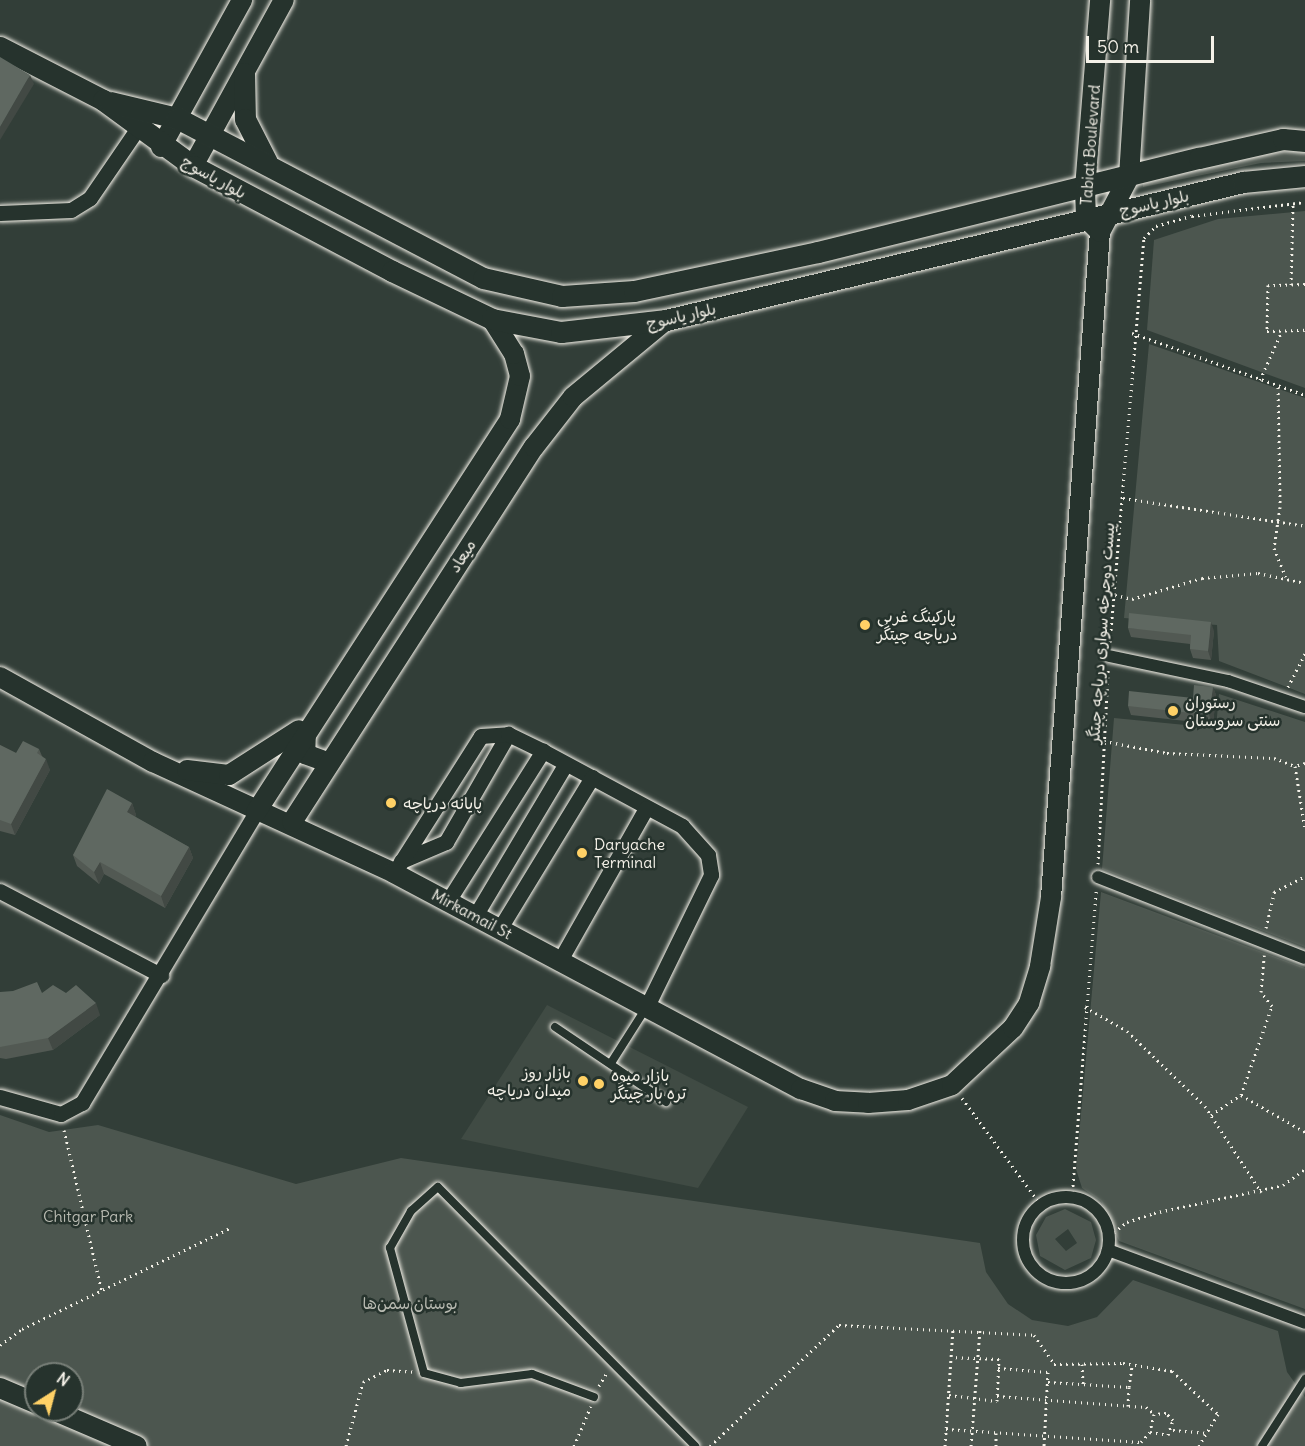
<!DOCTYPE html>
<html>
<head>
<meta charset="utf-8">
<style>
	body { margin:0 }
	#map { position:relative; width:1305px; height:1446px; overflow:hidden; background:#323e38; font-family:Delius,"Playpen Sans Arabic",sans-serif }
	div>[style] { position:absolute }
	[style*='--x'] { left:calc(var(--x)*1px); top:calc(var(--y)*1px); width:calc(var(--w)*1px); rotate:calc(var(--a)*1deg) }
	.built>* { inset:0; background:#404b44 }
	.green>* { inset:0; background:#4c564f }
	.path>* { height:3px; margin-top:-1.5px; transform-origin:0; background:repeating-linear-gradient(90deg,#f4f1e8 0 1.5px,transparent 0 6px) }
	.roads { filter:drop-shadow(0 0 2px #f4f1e8) drop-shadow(0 0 2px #f4f1e8) }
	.service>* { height:8px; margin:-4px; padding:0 4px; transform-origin:4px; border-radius:4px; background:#26332d }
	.pedestrian>* { height:12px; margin:-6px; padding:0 6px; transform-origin:6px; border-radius:6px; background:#26332d }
	.pedestrian>.ring { margin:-6px; padding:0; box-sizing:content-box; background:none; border:12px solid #26332d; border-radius:50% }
	.minor>* { height:15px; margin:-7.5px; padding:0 7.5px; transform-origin:7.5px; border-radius:7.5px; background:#26332d }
	.tertiary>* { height:20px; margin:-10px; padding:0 10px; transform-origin:10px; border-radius:10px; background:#26332d }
	.secondary>* { height:21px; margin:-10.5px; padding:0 10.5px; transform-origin:10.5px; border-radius:10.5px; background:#26332d }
	.wall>* { inset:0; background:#525953 }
	.shaded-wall>* { inset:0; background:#424944 }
	.building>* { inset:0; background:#5f6861 }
	.dots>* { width:16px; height:16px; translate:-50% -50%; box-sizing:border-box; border:3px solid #26332d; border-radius:50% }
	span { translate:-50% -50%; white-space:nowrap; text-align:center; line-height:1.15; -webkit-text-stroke:5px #26332d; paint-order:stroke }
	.street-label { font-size:16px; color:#f4f1e8 }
	.poi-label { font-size:16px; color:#f4f1e8 }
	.left { translate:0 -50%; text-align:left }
	.right { translate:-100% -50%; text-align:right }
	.park-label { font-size:16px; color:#b9bbb2 }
	.north { position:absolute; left:24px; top:1362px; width:60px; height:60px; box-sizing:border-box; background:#26332d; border:2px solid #787f78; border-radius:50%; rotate:36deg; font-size:16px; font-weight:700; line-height:24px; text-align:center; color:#f4f1e8 }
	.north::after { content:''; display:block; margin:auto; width:21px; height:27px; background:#ffd166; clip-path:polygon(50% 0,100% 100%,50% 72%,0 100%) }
	.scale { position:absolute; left:1086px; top:36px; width:128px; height:27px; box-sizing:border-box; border:3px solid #f4f1e8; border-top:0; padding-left:8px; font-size:18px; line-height:21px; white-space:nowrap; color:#f4f1e8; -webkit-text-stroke:4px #26332d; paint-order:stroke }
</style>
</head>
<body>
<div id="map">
	<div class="built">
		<i style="clip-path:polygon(547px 1005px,748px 1107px,698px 1188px,461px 1139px)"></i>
	</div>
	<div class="green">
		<i style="clip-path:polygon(1305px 150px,1305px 161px,1261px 163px,1143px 187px,1143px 182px,1248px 155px)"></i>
		<i style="clip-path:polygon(1305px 211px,1305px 388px,1147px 330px,1154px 240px,1218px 219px)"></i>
		<i style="clip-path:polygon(1149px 344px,1305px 398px,1305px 694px,1219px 661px,1217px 625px,1124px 618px)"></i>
		<i style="clip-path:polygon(1219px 694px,1305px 722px,1305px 947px,1102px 869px,1114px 718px,1216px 728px)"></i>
		<i style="clip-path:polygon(1101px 892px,1305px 968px,1305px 1309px,1119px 1241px,1101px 1201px,1082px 1188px,1076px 1169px)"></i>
		<i style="clip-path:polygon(evenodd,0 1115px,49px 1132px,98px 1125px,296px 1184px,401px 1158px,980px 1243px,986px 1272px,1008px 1304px,1032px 1320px,1068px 1326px,1097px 1317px,1133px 1280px,1278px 1331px,1287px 1372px,1305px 1397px,1305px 1446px,0 1446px,0 1115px,36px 1374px,72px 1374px,72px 1410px,36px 1410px,36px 1374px)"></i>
		<i style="clip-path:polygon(evenodd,1065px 1209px,1091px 1222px,1096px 1240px,1091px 1258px,1065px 1270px,1040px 1256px,1036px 1235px,1046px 1217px,1065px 1209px,1068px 1229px,1077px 1243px,1066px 1251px,1055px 1239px,1068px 1229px)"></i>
	</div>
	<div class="path">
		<i style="--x:1305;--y:284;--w:37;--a:178"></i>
		<i style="--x:1268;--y:285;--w:46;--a:91.2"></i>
		<i style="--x:1267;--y:331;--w:38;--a:-2"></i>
		<i style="--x:1291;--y:285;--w:83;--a:-88.6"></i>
		<i style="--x:1132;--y:333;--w:184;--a:19.7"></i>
		<i style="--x:1260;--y:380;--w:51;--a:-65.9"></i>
		<i style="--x:1278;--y:387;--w:120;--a:89"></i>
		<i style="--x:1280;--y:507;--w:41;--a:98.3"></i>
		<i style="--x:1274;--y:548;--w:31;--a:68"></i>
		<i style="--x:1123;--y:498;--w:184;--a:8.7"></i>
		<i style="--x:1115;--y:595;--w:17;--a:13"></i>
		<i style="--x:1132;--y:599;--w:73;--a:-16.7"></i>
		<i style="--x:1202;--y:578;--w:56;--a:-5.1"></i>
		<i style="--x:1258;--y:573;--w:48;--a:12"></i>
		<i style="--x:1110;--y:642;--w:405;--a:-85.2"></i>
		<i style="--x:1144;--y:238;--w:17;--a:-45"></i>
		<i style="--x:1156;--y:226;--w:37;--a:-16"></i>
		<i style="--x:1192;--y:216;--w:114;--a:-7.1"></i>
		<i style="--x:1288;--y:687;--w:38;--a:-63"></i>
		<i style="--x:1104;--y:741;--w:64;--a:10.8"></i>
		<i style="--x:1167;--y:753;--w:107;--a:2.7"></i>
		<i style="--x:1274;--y:758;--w:22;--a:21"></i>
		<i style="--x:1305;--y:763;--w:10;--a:163"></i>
		<i style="--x:1295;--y:766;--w:64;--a:81"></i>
		<i style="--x:1098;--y:864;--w:194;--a:-87"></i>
		<i style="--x:1266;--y:928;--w:37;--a:-77"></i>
		<i style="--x:1274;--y:892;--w:35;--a:-27"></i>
		<i style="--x:1085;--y:1007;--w:48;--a:29.7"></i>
		<i style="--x:1127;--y:1031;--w:108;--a:43.9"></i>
		<i style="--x:1205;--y:1106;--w:103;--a:56.9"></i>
		<i style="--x:1241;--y:1095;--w:74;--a:30"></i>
		<i style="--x:962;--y:1098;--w:133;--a:53.6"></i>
		<i style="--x:1211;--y:1115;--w:36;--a:-34"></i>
		<i style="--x:1241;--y:1095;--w:94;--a:-70.8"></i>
		<i style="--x:1272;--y:1006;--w:18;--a:-128"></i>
		<i style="--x:1261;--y:992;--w:37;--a:-85"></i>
		<i style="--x:64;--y:1130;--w:166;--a:76.8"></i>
		<i style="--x:1072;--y:1198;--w:308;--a:-85.5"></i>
		<i style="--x:1109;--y:1236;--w:23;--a:-38"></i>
		<i style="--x:1127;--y:1222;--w:28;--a:-18"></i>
		<i style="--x:1154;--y:1213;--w:132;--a:-12.2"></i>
		<i style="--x:1283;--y:1185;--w:27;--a:-36"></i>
		<i style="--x:0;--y:1345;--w:27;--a:-36"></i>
		<i style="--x:22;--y:1329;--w:231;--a:-25.9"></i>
		<i style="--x:1082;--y:1364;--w:21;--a:87"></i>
		<i style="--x:998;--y:1368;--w:50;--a:4.6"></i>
		<i style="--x:1048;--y:1372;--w:74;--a:93.1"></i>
		<i style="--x:1048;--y:1382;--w:81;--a:3.5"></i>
		<i style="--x:1129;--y:1387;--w:19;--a:93"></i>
		<i style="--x:599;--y:1386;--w:14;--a:-60"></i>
		<i style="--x:1129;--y:1387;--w:22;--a:-82"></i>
		<i style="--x:949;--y:1395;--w:48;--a:7.1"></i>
		<i style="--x:997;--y:1401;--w:42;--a:-87.3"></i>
		<i style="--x:999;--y:1359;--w:48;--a:-177.6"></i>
		<i style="--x:997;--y:1396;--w:149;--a:4.2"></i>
		<i style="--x:1146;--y:1407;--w:11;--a:41"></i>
		<i style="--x:946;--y:1429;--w:195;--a:3.8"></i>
		<i style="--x:1141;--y:1442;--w:13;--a:-48"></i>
		<i style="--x:1150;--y:1432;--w:18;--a:9"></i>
		<i style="--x:1168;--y:1435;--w:16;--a:-72"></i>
		<i style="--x:1173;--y:1420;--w:10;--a:-135"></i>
		<i style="--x:1166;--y:1413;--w:12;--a:175"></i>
		<i style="--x:1154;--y:1414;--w:18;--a:103"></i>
		<i style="--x:1173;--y:1430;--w:34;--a:5"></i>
		<i style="--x:346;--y:1446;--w:66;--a:-75.1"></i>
		<i style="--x:363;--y:1382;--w:27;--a:-27"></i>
		<i style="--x:387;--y:1370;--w:26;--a:4"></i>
		<i style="--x:574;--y:1446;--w:43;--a:-67"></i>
		<i style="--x:710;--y:1446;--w:177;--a:-43.2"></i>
		<i style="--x:839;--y:1325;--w:195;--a:2.9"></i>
		<i style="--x:1034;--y:1335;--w:35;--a:55"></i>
		<i style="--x:1054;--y:1364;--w:69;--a:-0.8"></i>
		<i style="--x:1123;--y:1363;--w:50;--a:9.3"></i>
		<i style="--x:1172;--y:1371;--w:63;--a:43.1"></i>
		<i style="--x:1218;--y:1414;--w:37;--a:121"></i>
		<i style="--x:945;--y:1446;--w:118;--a:-86.1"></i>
		<i style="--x:971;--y:1446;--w:116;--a:-85.6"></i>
		<i style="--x:996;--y:1446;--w:13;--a:-90"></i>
	</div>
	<div class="roads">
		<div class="service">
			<i style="--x:555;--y:1027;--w:134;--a:34"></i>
			<i style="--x:611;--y:1063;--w:65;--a:-57.5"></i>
			<i style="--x:594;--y:1397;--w:66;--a:-159.6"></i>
			<i style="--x:532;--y:1374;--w:72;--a:172.8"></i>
			<i style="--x:461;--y:1383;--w:38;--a:-165"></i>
			<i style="--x:424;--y:1373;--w:130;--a:-105.2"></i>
			<i style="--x:390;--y:1248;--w:43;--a:-60.4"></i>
			<i style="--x:411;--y:1211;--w:36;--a:-42"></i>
			<i style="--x:438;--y:1187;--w:365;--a:45.2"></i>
			<i style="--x:1262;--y:1446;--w:80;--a:-57.3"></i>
		</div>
		<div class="pedestrian">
			<i style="--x:1109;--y:656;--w:122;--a:11.9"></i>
			<i style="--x:1228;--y:681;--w:81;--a:18.7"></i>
			<i style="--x:1098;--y:877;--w:222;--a:21.4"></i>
			<i class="ring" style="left:1023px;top:1197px;width:74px;height:74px"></i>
			<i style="--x:1108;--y:1250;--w:210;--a:20.3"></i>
		</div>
		<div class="minor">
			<i style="--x:0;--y:213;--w:71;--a:-2.4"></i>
			<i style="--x:71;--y:210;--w:22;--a:-32"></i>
			<i style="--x:90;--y:198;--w:96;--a:-55.6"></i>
			<i style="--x:401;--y:861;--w:49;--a:-22.9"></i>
			<i style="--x:446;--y:842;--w:125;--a:-60.1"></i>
			<i style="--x:394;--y:873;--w:162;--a:-57.6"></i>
			<i style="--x:481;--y:736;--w:27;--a:-4"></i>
			<i style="--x:508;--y:734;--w:39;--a:26"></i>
			<i style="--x:543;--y:751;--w:158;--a:28.3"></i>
			<i style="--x:682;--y:826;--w:39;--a:48"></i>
			<i style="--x:708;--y:855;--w:20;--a:81"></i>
			<i style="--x:711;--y:875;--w:148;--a:116"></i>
			<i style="--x:0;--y:891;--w:182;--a:27.6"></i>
			<i style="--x:448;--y:901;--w:178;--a:-57.7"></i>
			<i style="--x:475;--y:916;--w:176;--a:-59.2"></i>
			<i style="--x:500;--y:928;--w:177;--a:-58.6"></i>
			<i style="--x:559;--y:962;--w:177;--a:-60.5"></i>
			<i style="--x:0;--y:1097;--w:63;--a:15.6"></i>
			<i style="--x:61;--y:1114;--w:24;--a:-28"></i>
			<i style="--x:82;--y:1103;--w:339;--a:-59.1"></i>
		</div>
		<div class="tertiary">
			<i style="--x:161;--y:147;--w:168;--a:-61.1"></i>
			<i style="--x:193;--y:166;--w:189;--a:-61.3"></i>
			<i style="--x:1097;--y:229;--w:16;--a:-135"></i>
			<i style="--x:1086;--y:218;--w:30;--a:-92"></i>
			<i style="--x:1085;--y:188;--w:189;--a:-85.4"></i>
			<i style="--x:0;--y:677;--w:175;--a:29.1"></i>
			<i style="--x:153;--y:762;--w:265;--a:24.7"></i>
			<i style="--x:394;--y:873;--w:461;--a:28"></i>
			<i style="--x:801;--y:1089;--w:36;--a:19"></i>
			<i style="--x:835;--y:1101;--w:33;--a:3"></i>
			<i style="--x:868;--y:1103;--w:40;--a:-4.3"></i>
			<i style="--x:908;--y:1100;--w:46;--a:-18.8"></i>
			<i style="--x:952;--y:1085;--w:83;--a:-43.1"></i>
			<i style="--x:1013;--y:1028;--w:30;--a:-57"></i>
			<i style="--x:1029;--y:1003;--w:39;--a:-73"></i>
			<i style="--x:1040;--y:966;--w:70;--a:-80.9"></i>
			<i style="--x:1051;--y:897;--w:667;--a:-85.79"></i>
			<i style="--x:1100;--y:232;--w:62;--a:-62.2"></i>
			<i style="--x:1129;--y:177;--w:177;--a:-86.4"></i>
			<i style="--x:306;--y:731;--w:23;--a:92"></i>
			<i style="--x:305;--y:754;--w:23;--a:20"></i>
			<i style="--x:187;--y:770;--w:42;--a:6.8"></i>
			<i style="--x:229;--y:775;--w:83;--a:-32.7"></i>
			<i style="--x:256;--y:812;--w:468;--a:-57.1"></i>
			<i style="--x:510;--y:419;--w:44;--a:-76.9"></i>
			<i style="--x:520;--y:376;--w:23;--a:-105"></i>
			<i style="--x:514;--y:354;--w:41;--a:-122.2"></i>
			<i style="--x:292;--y:822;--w:446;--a:-57.2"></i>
			<i style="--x:534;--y:447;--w:63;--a:-52"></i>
			<i style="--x:573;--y:397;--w:121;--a:-39.6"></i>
			<i style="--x:0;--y:1388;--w:39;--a:23"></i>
			<i style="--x:53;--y:1410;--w:91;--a:23.2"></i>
		</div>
		<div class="secondary">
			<i style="--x:0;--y:47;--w:116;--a:27.2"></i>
			<i style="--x:103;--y:100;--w:112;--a:36.3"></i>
			<i style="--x:193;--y:166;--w:225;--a:27.8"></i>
			<i style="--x:392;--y:271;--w:111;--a:25.6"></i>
			<i style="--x:492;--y:319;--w:70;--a:10.7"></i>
			<i style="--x:561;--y:332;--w:106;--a:-6.5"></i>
			<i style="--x:666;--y:320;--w:593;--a:-13.45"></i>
			<i style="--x:1243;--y:182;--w:62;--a:-5.5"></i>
			<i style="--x:244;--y:73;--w:46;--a:88.8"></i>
			<i style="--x:245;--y:119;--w:48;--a:62.9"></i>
			<i style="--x:110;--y:102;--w:69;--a:13.4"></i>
			<i style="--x:177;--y:118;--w:345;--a:27.6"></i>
			<i style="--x:483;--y:278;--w:81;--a:12.8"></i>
			<i style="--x:562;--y:296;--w:72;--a:-4"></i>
			<i style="--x:634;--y:291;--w:188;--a:-12"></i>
			<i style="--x:818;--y:252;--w:392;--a:-13.9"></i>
			<i style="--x:1199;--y:158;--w:86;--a:-12.7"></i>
			<i style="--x:1283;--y:139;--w:22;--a:5"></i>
		</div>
	</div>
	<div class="wall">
		<i style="clip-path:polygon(1128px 628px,1214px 631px,1211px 660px,1193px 658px,1190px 649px,1190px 644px,1131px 637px)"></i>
		<i style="clip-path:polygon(1213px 687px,1216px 695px,1213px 724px,1131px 715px,1128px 706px,1193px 698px)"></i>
		<i style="clip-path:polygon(0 745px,16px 753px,39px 749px,42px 756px,50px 770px,15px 835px,0 831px)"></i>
		<i style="clip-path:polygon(132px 803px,136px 815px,135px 817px,189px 847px,193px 858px,165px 908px,104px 874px,99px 884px,77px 866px,73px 855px)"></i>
		<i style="clip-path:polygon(0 992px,42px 993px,100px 1015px,53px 1050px,6px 1059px,0 1058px)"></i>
	</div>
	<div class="shaded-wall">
		<i style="clip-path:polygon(30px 75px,34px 84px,0 140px,0 127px)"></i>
		<i style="clip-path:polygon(1211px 622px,1214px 631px,1211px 660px,1208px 651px)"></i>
		<i style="clip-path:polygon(1213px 687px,1216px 695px,1213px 724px,1209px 715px)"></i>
		<i style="clip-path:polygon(46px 759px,50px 770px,15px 835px,11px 824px)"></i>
		<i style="clip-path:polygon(132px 803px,136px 815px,131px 824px,127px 812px)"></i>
		<i style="clip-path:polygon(189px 847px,193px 858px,165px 908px,161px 896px)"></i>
		<i style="clip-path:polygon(100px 862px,104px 874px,99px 884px,94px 872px)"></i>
		<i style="clip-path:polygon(96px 1003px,100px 1015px,53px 1050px,48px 1038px)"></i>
	</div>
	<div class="building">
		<i style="clip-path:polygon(0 57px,30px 75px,0 127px)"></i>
		<i style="clip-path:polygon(1129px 613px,1211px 622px,1208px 651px,1190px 649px,1191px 635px,1128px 628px)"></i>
		<i style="clip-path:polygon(1194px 685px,1213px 687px,1209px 715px,1128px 706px,1129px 691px,1193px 698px)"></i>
		<i style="clip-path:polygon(23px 741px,39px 749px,37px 753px,46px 759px,11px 824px,0 820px,0 745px,16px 753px)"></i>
		<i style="clip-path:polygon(107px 789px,132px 803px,127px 812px,189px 847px,161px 896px,100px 862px,94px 872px,73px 855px)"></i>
		<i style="clip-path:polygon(37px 982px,42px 993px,53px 985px,66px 993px,76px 985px,96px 1003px,48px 1038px,0 1047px,0 992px,13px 991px)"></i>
	</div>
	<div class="dots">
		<i style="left:865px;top:625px;background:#ffd166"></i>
		<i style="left:1173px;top:711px;background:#ffd166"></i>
		<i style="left:391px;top:803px;background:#ffd166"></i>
		<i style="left:582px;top:853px;background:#ffd166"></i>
		<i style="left:583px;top:1081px;background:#ffd166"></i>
		<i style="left:599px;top:1084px;background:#ffd166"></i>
	</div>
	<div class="street-label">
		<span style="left:1090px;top:145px;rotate:-86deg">Tabiat Boulevard</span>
		<span style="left:214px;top:177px;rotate:29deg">بلوار یاسوج</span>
		<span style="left:1154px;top:203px;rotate:-13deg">بلوار یاسوج</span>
		<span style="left:681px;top:316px;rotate:-13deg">بلوار یاسوج</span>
		<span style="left:462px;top:556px;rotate:-57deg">میعاد</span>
		<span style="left:1101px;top:633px;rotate:-86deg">پیست دوچرخه سواری دریاچه چیتگر</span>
		<span style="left:472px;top:914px;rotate:28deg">Mirkamail St</span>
	</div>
	<div class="poi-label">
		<span class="left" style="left:877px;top:625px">پارکینگ غربی<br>دریاچه چیتگر</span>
		<span class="left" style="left:1185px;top:711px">رستوران<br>سنتی سروستان</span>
		<span class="left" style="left:403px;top:803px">پایانه دریاچه</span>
		<span class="left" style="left:594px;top:853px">Daryache<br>Terminal</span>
		<span class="right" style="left:571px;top:1081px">بازار روز<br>میدان دریاچه</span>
		<span class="left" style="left:611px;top:1084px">بازار میوه<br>تره بار چیتگر</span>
	</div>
	<div class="park-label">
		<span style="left:88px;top:1216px">Chitgar Park</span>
		<span style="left:410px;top:1303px">بوستان سمن‌ها</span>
	</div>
	<div class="north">N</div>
	<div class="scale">50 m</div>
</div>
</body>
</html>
